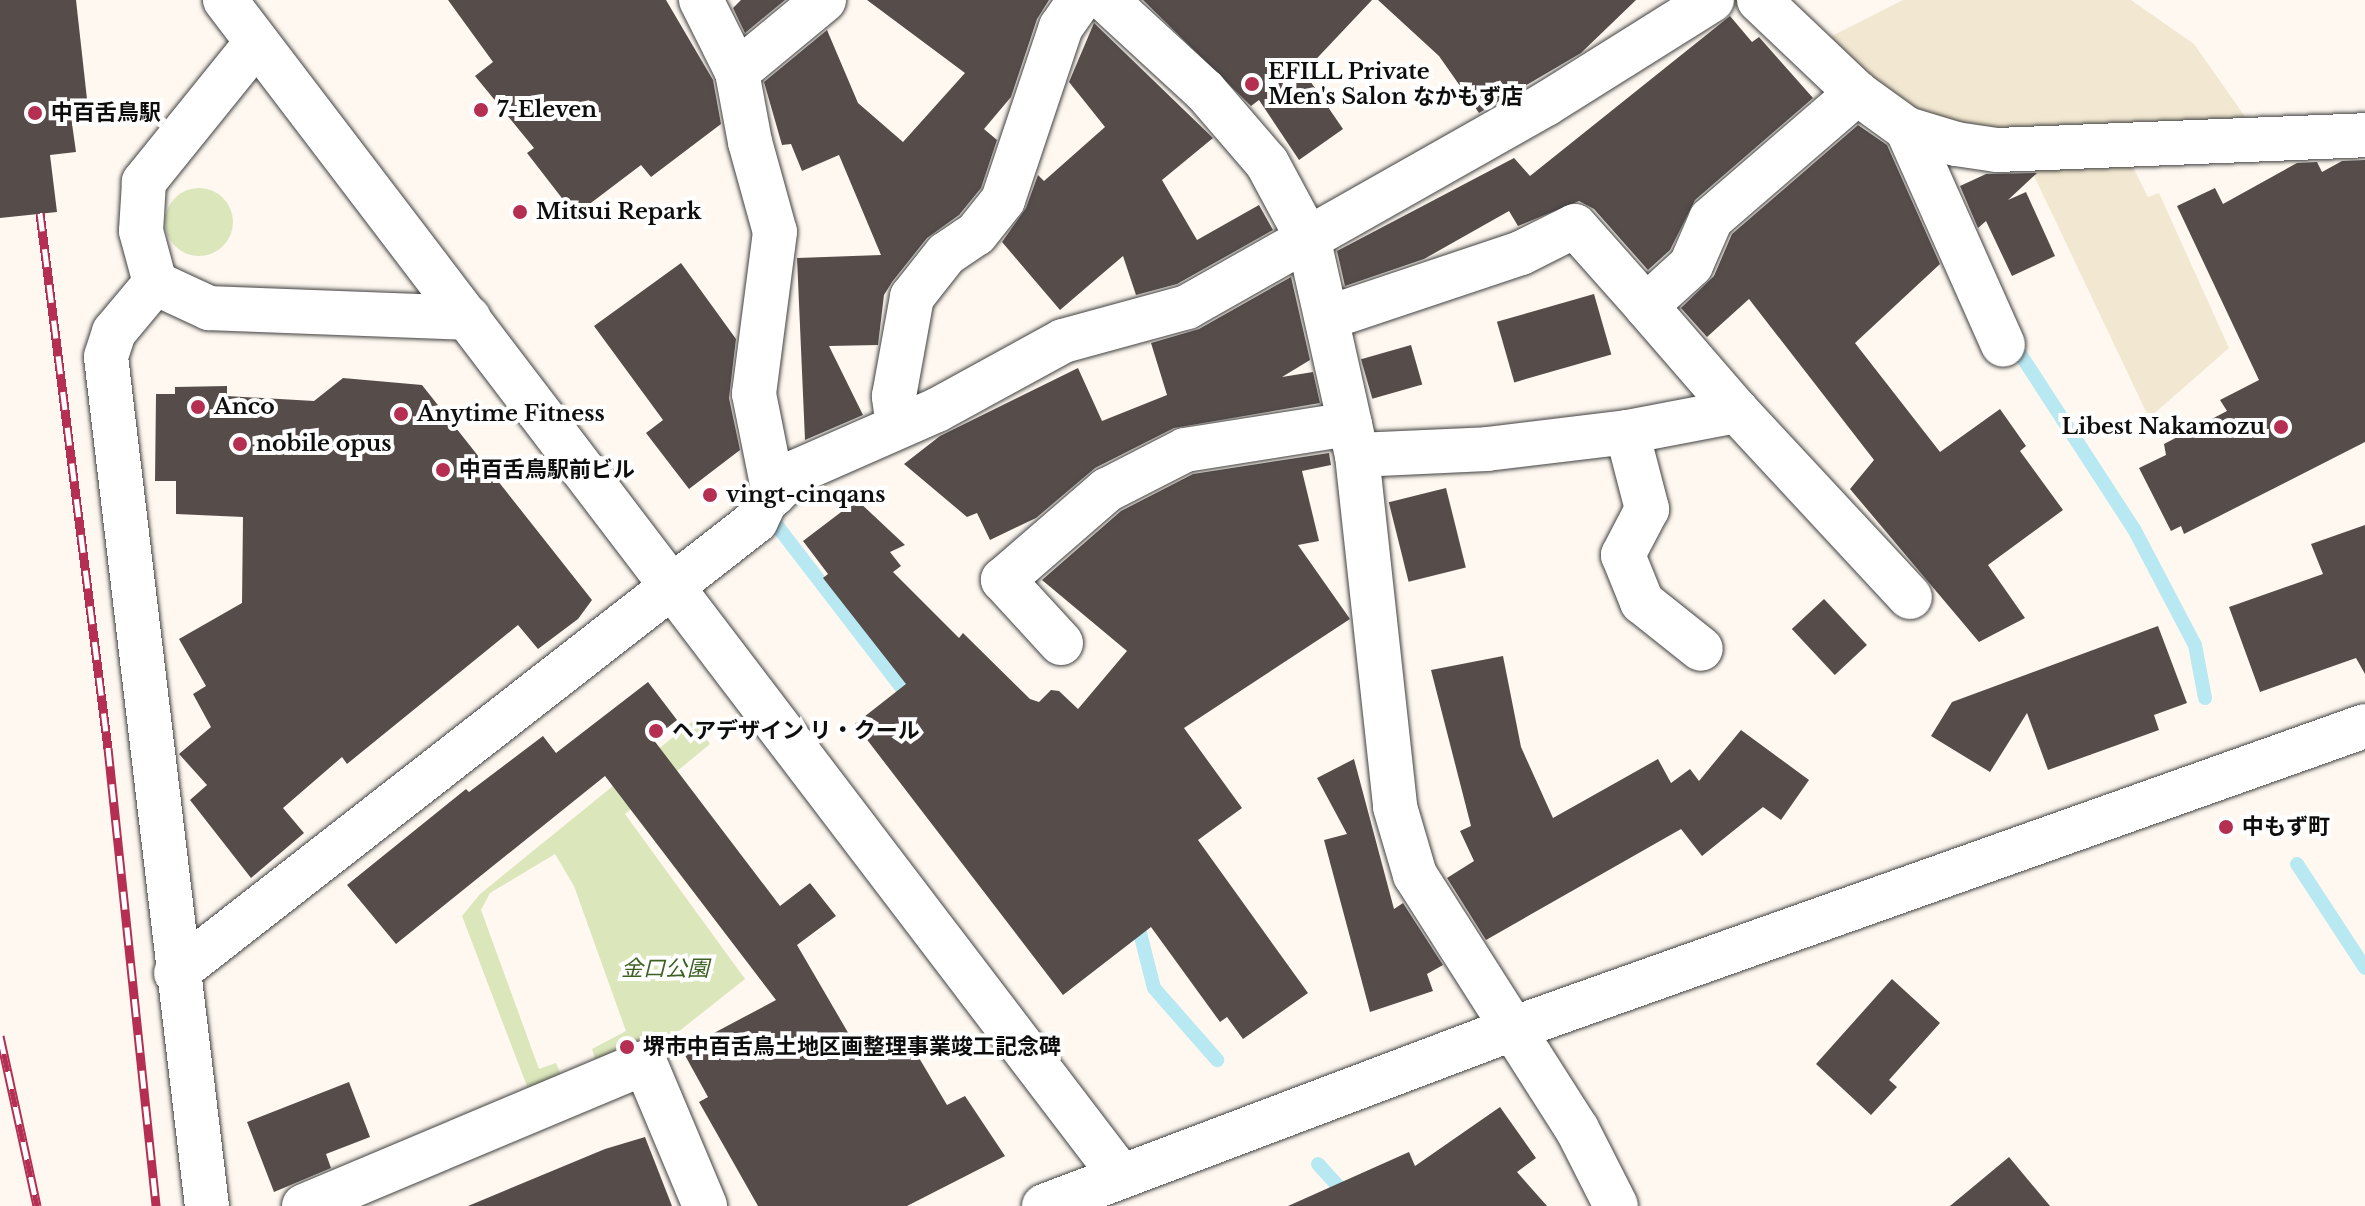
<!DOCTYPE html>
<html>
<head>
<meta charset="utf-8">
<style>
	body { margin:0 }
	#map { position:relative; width:2365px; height:1206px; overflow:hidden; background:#fef8f0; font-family:"Libre Baskerville","Noto Sans JP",serif }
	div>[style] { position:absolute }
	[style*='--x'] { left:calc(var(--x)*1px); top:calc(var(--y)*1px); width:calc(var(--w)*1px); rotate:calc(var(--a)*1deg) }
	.farmland>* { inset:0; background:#f2e8d1 }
	.green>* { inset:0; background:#dbe6bb }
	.round { border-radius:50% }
	.stream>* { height:14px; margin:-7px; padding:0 7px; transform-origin:7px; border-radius:7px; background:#b8e8f2 }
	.building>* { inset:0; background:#564d4b; transform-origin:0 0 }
	.roads { filter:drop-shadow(0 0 2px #414141) drop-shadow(0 0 2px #414141) }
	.minor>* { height:44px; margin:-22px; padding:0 22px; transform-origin:22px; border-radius:22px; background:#fff }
	.rail>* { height:9px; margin-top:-4.5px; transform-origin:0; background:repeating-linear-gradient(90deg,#fff 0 18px,#b42f52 0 36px); box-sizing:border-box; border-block:2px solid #b42f52 }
	.dots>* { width:22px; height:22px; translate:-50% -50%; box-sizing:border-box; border:4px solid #fff; border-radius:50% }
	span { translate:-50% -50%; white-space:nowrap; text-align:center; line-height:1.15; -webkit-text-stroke:8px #fff; paint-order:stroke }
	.poi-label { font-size:22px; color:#0e0e0e; font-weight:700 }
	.left { translate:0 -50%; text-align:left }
	.right { translate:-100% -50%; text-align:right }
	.park-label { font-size:22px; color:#3d6122; font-style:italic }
</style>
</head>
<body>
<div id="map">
	<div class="farmland">
		<i style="clip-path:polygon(1903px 0,2131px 0,2194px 44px,2253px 128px,2036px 139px,1926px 123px,1826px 39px)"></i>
		<i style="clip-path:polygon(2127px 156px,2148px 197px,2159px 193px,2229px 348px,2149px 418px,2028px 163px)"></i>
	</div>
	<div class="green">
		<i class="round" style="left:165px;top:188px;width:68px;height:68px"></i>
		<i style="clip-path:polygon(693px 721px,710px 744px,625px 814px,745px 979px,668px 1040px,598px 1068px,592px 1049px,626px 1031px,574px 886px,555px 854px,490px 893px,481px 910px,539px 1069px,556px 1063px,564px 1082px,530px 1094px,462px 916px,480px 894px)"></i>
	</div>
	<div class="stream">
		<i style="--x:2015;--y:346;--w:218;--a:57"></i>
		<i style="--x:2134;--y:529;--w:131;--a:62.3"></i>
		<i style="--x:2195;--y:645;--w:54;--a:79.3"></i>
		<i style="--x:768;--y:514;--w:235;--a:52.4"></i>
		<i style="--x:2297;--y:864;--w:124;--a:56.8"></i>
		<i style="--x:1136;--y:917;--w:73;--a:75.8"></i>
		<i style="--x:1154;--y:988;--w:96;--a:48.8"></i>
		<i style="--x:1318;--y:1164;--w:57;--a:47.9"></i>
	</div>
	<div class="building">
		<i style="clip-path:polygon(0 0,76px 0,87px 99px,69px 102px,76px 152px,50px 155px,57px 212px,0 218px)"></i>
		<i style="clip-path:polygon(448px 0,666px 0,713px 80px,721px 124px,651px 177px,641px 165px,575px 215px,527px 153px,534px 148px,475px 76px,493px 62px)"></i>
		<i style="clip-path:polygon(741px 0,785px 0,745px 33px,733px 8px)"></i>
		<i style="clip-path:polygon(867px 0,1049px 0,1037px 19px,1011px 97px,984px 129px,997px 140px,981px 188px,959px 215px,927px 238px,892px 282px,884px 295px,878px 345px,829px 346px,863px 415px,805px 440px,797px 258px,881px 255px,839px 155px,802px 171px,791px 144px,782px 145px,764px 82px,827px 30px,858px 103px,903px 142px,965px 73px)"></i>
		<i style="clip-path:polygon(1143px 0,1372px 0,1304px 72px,1343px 129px,1299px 160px,1259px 100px,1251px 106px)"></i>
		<i style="clip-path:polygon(1378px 0,1636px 0,1581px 53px,1479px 113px,1439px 56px)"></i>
		<i style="clip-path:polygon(1730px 16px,1752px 42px,1759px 37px,1813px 98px,1695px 200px,1670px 250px,1648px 270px,1594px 209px,1579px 201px,1518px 226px,1509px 211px,1424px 259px,1345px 286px,1337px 251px,1514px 158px,1530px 176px)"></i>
		<i style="clip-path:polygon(1094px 23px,1213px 138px,1162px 180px,1197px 240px,1259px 205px,1273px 230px,1177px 284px,1136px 295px,1123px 256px,1060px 310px,1002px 242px,1026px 208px,1038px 175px,1044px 181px,1105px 127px,1069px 82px)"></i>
		<i style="clip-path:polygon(1858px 125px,1887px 145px,1940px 264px,1855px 343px,1940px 452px,2000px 409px,2026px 446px,2020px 451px,2063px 510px,1988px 565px,2025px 618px,1979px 642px,1850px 489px,1874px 460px,1749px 299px,1707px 337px,1681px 308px,1714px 276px,1732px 234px)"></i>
		<i style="clip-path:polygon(2365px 160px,2365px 442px,2184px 534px,2181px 526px,2171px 531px,2139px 468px,2166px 455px,2164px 444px,2227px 411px,2220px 400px,2259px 380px,2177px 206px,2215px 188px,2223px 204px,2297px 163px,2317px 162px,2322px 172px,2342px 161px)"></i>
		<i style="clip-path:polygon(2037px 173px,2008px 200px,2026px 192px,2055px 256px,2012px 276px,1986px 221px,1978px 228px,1960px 186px,1986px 174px)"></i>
		<i style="clip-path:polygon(681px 263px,736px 339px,729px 398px,740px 450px,689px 489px,646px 433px,663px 420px,594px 326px)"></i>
		<i style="clip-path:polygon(1291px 277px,1310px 360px,1282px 377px,1313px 372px,1320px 403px,1174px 428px,1095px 468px,1036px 518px,990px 540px,977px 513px,967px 517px,904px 464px,940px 436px,1078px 368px,1102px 421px,1167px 395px,1151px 343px,1199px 329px)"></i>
		<i style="left:1594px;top:294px;width:63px;height:101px;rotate:74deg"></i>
		<i style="left:1411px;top:345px;width:41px;height:52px;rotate:74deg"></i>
		<i style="clip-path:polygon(343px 378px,422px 385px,592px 600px,578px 619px,538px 649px,518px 625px,347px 764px,342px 757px,283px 808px,304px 833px,251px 878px,190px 800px,207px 785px,179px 754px,211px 727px,193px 694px,206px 686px,179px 639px,242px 603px,243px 517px,176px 514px,176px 481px,155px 481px,156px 394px,175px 394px,175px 387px,227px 386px,227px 396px,314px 401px)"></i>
		<i style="clip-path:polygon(1329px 453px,1331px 465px,1302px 471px,1319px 541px,1298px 545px,1350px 619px,1184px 728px,1242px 808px,1198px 840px,1308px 993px,1243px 1039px,1227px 1017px,1220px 1022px,1151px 927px,1063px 995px,855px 724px,906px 684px,823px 578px,828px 574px,803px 541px,857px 500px,905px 545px,890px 552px,901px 566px,893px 572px,959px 638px,963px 633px,1030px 699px,1039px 702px,1051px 690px,1059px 691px,1078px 709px,1127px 651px,1042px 580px,1121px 511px,1193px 474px)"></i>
		<i style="left:1446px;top:488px;width:82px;height:59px;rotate:76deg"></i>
		<i style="clip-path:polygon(2365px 525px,2365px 674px,2356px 658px,2260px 692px,2229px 607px,2323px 574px,2311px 544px)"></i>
		<i style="left:1824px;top:599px;width:63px;height:44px;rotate:47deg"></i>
		<i style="clip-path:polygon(2158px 626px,2187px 703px,2154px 715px,2159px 730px,2048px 770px,2027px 713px,1990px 772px,1931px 736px,1952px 702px)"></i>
		<i style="clip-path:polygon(1503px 656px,1521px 747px,1553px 818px,1658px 759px,1671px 783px,1690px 769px,1699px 781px,1741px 730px,1809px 780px,1781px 820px,1763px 807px,1702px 856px,1681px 829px,1486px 940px,1447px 878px,1474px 861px,1460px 831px,1471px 826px,1431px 670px)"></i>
		<i style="clip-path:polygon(648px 682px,677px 720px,653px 739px,780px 906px,810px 883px,836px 916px,797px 945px,864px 1060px,906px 1036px,947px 1105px,965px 1096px,1005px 1156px,907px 1206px,758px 1206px,699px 1102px,708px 1097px,682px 1050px,776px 1000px,605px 776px,396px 944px,347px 885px,466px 789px,469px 792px,543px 736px,556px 753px)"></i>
		<i style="clip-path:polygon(1354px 759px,1394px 909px,1403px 903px,1443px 965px,1427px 974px,1433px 991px,1370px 1012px,1324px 840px,1347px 834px,1317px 778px)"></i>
		<i style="clip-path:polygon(1892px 979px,1940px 1023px,1889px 1080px,1897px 1087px,1871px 1115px,1816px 1064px)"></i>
		<i style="clip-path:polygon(349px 1082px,370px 1137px,326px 1154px,331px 1168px,274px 1192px,247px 1122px)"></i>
		<i style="clip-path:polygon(1500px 1107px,1536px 1158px,1517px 1172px,1547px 1206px,1288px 1206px,1409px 1152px,1415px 1166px)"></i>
		<i style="clip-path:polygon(645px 1137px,672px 1206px,468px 1206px,605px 1149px)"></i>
		<i style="clip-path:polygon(2009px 1157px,2050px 1206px,1950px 1206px)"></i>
	</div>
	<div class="roads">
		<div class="minor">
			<i style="--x:225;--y:0;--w:1477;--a:52.7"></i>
			<i style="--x:701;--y:0;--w:80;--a:63.4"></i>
			<i style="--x:737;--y:72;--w:71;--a:79.5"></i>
			<i style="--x:750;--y:142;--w:93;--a:74.5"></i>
			<i style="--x:775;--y:232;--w:163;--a:97.4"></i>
			<i style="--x:754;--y:394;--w:102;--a:78.7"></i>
			<i style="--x:1106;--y:0;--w:134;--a:42.6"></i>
			<i style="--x:1205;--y:91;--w:95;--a:49.3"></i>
			<i style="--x:1267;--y:163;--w:89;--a:61.7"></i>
			<i style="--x:1309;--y:241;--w:219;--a:77.4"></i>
			<i style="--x:1357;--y:455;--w:354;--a:83.8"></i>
			<i style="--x:1395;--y:807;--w:71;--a:73.6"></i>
			<i style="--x:1415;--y:875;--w:301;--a:57.5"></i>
			<i style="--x:1577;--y:1129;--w:86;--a:63.1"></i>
			<i style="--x:1759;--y:0;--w:135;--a:43.5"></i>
			<i style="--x:1857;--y:93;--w:62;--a:35.8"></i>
			<i style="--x:1907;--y:129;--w:51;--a:17"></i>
			<i style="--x:1956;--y:144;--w:41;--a:8.3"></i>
			<i style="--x:1997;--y:150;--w:368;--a:-2.3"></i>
			<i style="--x:256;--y:43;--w:179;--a:128.9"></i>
			<i style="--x:144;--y:182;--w:49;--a:93.5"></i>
			<i style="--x:141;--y:231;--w:54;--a:74.9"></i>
			<i style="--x:155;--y:283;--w:60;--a:24.8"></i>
			<i style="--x:209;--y:308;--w:260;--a:2.2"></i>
			<i style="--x:737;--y:72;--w:113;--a:-39.6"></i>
			<i style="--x:1907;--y:129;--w:236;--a:66"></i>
			<i style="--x:155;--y:283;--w:64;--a:129.9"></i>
			<i style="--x:114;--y:332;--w:26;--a:108"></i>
			<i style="--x:106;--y:357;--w:855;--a:83.22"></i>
			<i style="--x:1646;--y:306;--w:139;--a:49.1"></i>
			<i style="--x:1330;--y:317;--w:201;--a:-18.5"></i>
			<i style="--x:1521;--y:253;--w:60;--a:-26.6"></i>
			<i style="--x:1575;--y:226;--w:107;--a:48.4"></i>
			<i style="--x:1646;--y:306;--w:61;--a:-42.3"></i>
			<i style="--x:1691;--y:265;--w:50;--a:-66.5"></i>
			<i style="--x:1711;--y:219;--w:193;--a:-40.8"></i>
			<i style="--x:898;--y:426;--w:30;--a:-98"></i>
			<i style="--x:894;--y:396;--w:101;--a:-79.7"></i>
			<i style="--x:912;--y:297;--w:55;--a:-51.7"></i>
			<i style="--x:946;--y:254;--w:36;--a:-34"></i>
			<i style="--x:976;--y:234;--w:43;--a:-51.5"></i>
			<i style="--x:1003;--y:200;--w:182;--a:-71.5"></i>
			<i style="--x:1061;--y:27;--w:33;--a:-55"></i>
			<i style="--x:1627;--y:432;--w:80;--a:75.4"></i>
			<i style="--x:1647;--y:509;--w:52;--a:117.6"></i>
			<i style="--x:1623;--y:555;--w:51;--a:68"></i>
			<i style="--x:1642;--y:602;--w:75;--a:38.5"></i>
			<i style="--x:1357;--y:455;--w:130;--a:-2.6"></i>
			<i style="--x:1487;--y:449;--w:141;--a:-6.9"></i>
			<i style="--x:1627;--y:432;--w:112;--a:-10.8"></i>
			<i style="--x:1737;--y:411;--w:254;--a:47.1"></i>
			<i style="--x:1061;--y:643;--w:86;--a:-132.6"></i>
			<i style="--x:1003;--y:580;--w:138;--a:-40.9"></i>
			<i style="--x:1107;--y:490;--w:88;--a:-27.1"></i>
			<i style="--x:1185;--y:450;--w:167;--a:-9"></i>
			<i style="--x:176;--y:973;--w:735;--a:-37.93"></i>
			<i style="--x:756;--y:521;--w:21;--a:-65"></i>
			<i style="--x:765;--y:502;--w:45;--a:-43.2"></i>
			<i style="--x:798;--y:471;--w:152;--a:-23.7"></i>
			<i style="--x:937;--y:410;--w:144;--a:-28.7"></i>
			<i style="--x:1063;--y:341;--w:129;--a:-15.3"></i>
			<i style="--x:1187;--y:307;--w:412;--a:-29.5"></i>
			<i style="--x:1546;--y:104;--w:196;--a:-32.1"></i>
			<i style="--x:304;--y:1206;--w:370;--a:-22.8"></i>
			<i style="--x:645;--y:1063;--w:155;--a:67.2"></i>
			<i style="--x:1044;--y:1206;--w:500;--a:-20.72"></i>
			<i style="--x:1512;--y:1029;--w:905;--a:-19.56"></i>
		</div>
	</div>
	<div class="rail">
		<i style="--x:40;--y:213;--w:539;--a:82.76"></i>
		<i style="--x:108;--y:748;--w:461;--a:84"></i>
		<i style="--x:0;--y:1036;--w:174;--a:77.7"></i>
	</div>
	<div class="dots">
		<i style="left:1252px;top:84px;background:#b42f52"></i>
		<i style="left:481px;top:110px;background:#b42f52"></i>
		<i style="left:35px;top:113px;background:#b42f52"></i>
		<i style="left:520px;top:212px;background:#b42f52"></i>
		<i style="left:198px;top:407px;background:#b42f52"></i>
		<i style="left:401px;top:414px;background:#b42f52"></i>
		<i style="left:2281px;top:427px;background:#b42f52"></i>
		<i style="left:240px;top:444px;background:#b42f52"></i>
		<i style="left:443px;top:470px;background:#b42f52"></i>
		<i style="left:710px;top:495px;background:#b42f52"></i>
		<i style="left:656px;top:731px;background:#b42f52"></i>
		<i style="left:2226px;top:827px;background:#b42f52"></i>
		<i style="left:627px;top:1047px;background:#b42f52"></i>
	</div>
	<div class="poi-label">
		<span class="left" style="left:1268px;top:84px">EFILL Private<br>Men's Salon なかもず店</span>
		<span class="left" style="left:497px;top:110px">7-Eleven</span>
		<span class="left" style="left:51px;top:113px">中百舌鳥駅</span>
		<span class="left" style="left:536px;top:212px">Mitsui Repark</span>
		<span class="left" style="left:214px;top:407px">Anco</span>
		<span class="left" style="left:417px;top:414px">Anytime Fitness</span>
		<span class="right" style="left:2265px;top:427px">Libest Nakamozu</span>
		<span class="left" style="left:256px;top:444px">nobile opus</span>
		<span class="left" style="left:459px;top:470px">中百舌鳥駅前ビル</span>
		<span class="left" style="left:726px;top:495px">vingt-cinqans</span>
		<span class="left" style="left:672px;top:731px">ヘアデザイン リ・クール</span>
		<span class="left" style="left:2242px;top:827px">中もず町</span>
		<span class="left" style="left:643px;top:1047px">堺市中百舌鳥土地区画整理事業竣工記念碑</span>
	</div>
	<div class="park-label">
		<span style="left:665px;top:969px">金口公園</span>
	</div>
</div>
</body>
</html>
